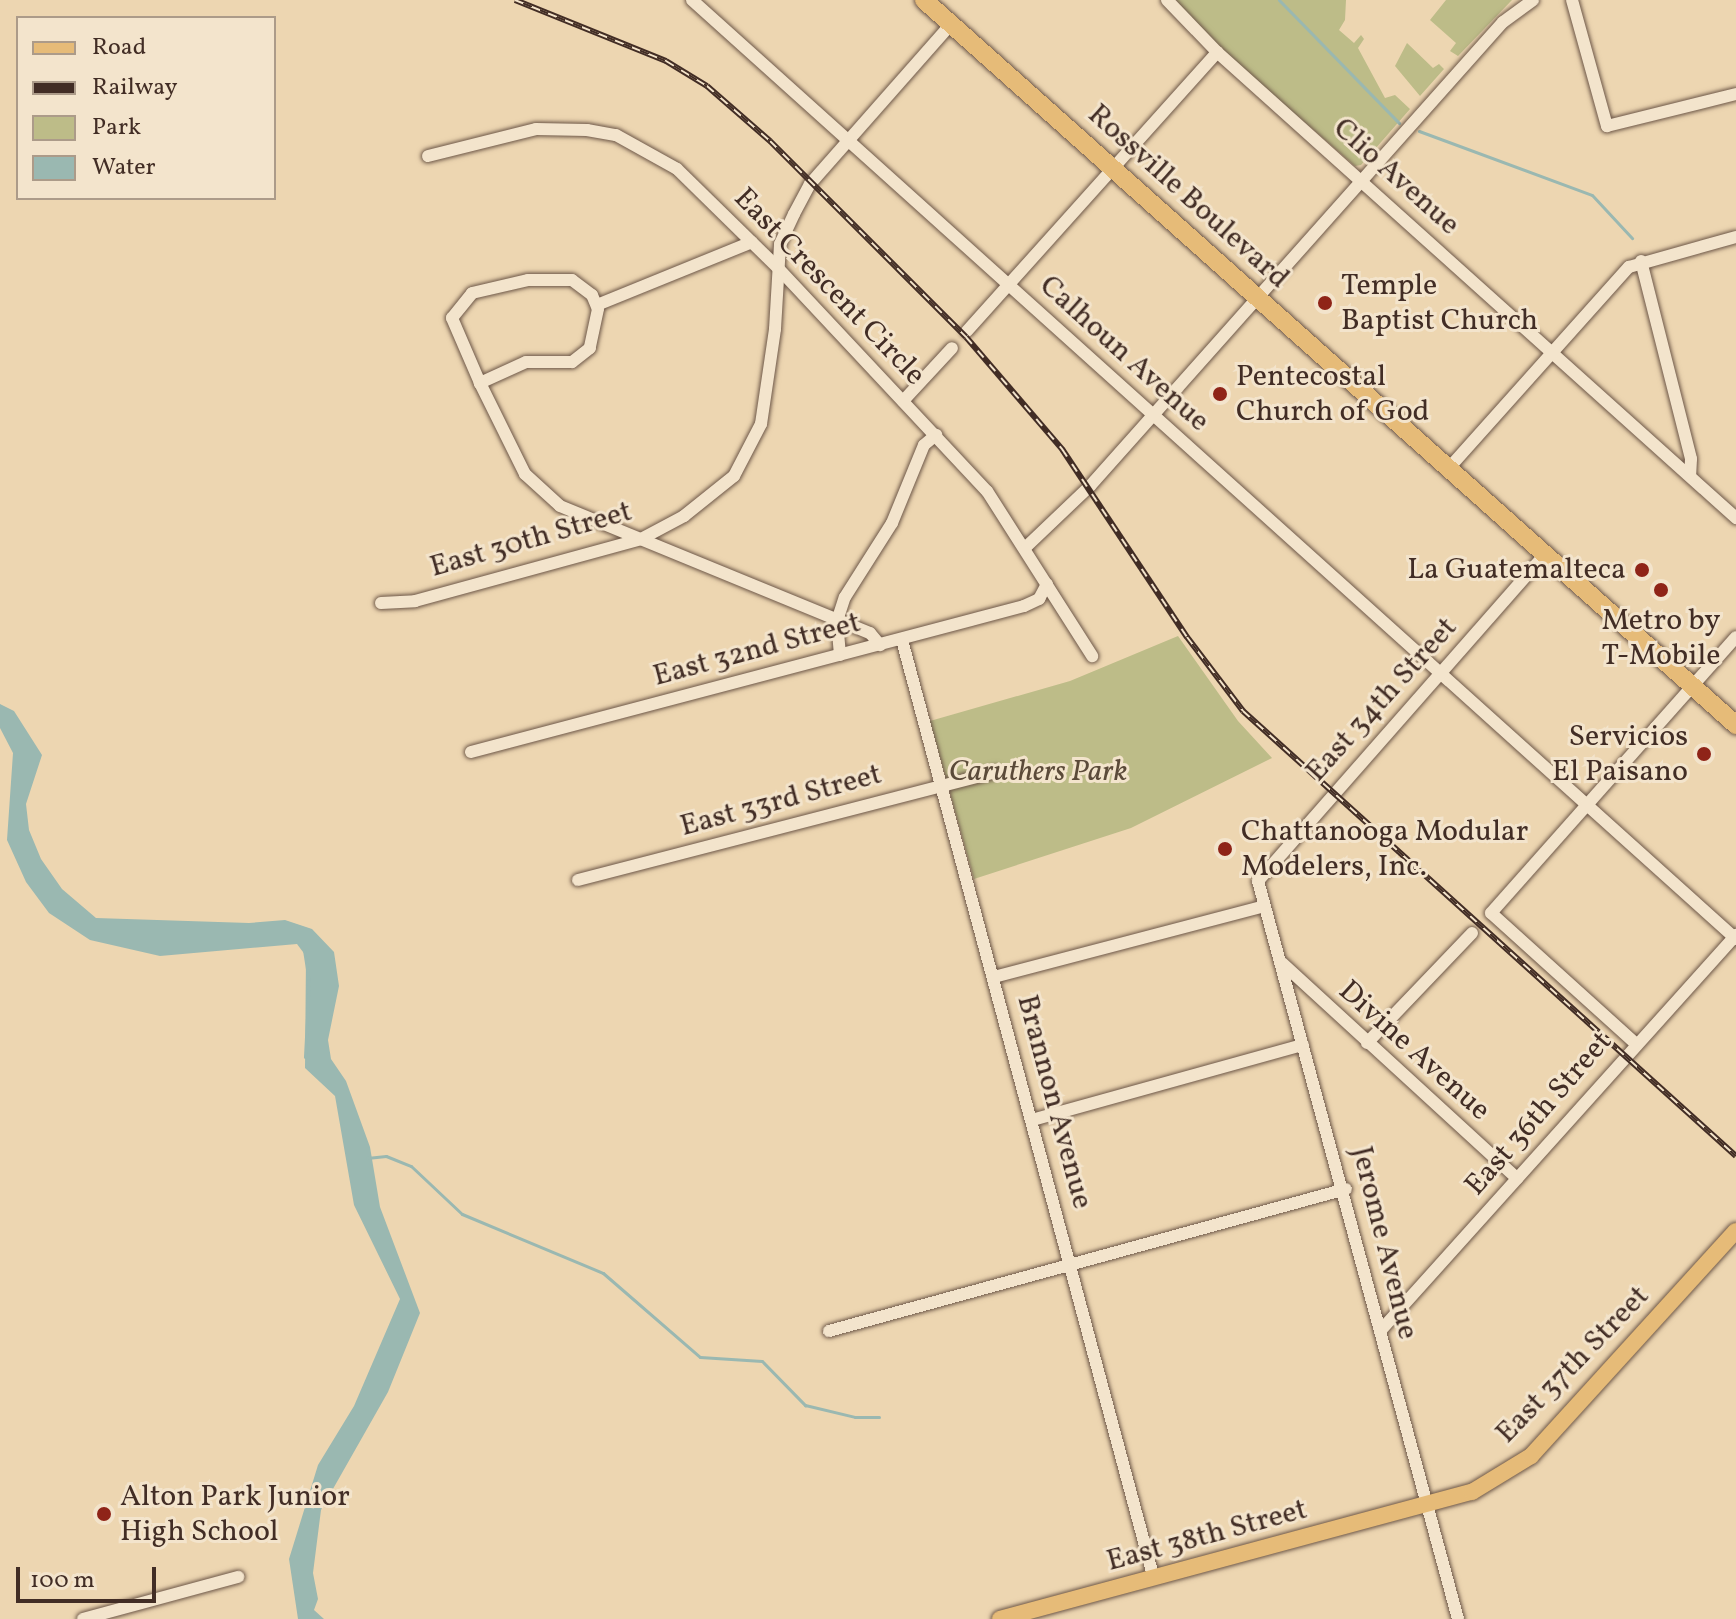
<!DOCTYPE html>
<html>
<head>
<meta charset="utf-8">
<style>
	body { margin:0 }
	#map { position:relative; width:1736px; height:1619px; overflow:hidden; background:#edd6b1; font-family:Vollkorn,serif }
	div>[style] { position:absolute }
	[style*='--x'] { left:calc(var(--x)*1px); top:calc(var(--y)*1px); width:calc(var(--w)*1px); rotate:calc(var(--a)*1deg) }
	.green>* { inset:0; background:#bdbc88 }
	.water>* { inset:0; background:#9ab8b1 }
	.stream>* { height:3px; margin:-1.5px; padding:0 1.5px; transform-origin:1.5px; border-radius:1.5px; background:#9ab8b1 }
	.roads { filter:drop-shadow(0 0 2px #6d5748) drop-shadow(0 0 2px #6d5748) }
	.minor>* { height:12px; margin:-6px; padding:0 6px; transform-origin:6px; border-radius:6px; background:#f3e4cc }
	.major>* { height:16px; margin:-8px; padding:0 8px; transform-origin:8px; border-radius:8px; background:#e6bb78 }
	.highway>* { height:18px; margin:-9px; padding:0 9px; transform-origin:9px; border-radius:9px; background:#e6bb78 }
	.rail>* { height:6px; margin-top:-3px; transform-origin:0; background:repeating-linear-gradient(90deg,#f3e4cc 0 9px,#422d25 0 18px); box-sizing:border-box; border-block:2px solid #422d25 }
	.dots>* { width:22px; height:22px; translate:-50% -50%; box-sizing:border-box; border:4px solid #f3e4cc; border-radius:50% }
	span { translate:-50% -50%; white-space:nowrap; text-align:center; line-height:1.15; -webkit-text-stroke:6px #f3e4cc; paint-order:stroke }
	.street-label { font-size:30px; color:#422d25 }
	.poi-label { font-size:30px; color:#422d25 }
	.left { translate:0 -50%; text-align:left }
	.right { translate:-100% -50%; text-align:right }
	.park-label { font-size:30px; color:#5b4a39; font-style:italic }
	.legend { position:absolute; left:16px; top:16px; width:260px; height:184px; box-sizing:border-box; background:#f3e4cc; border:2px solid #ac9b89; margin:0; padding:10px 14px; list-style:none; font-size:24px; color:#422d25 }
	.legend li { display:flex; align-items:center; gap:16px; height:40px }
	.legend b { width:40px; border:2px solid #ac9b89 }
	.scale { position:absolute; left:16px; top:1567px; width:140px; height:36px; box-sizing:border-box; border:4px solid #422d25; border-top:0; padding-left:10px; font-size:24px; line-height:28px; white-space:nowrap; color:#422d25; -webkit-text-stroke:6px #f3e4cc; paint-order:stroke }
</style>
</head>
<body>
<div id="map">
	<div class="green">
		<i style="clip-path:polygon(1176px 0,1346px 0,1345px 20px,1339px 30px,1354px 43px,1361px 35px,1364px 39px,1358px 48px,1385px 98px,1395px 95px,1410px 109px,1361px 165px,1355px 166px,1209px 39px)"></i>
		<i style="clip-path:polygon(1446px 0,1512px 0,1458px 56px,1450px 51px,1456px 43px,1430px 20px)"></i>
		<i style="clip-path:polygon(1407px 43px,1433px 68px,1439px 64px,1444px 69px,1420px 96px,1395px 66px)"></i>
		<i style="clip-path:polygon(1178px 636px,1238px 721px,1272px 758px,1131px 828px,974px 879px,930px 721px,1070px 681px)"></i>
	</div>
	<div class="water">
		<i style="clip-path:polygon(0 704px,14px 711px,42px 755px,26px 804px,29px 830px,41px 859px,62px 889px,96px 918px,249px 923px,285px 920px,312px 929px,334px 952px,339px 986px,328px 1040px,331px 1059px,346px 1081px,370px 1147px,380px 1207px,420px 1313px,388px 1392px,321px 1510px,313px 1573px,318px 1599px,314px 1610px,324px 1619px,298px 1619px,289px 1559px,318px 1465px,354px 1406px,400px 1299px,354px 1205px,335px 1096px,305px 1068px,306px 956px,297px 944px,160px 956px,90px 940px,49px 913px,26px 882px,7px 840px,13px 753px,0 728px)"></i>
	</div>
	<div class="stream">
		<i style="--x:1279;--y:0;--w:172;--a:45.7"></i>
		<i style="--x:1419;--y:131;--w:184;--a:20.3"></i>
		<i style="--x:1592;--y:195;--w:59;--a:47.1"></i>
		<i style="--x:304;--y:950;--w:30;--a:81"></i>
		<i style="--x:309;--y:980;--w:77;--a:93"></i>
		<i style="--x:367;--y:1158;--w:19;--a:-6"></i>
		<i style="--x:386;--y:1156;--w:27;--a:22"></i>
		<i style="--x:411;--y:1166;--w:70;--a:43.3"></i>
		<i style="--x:462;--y:1214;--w:153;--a:22.7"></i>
		<i style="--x:603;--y:1273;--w:128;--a:40.9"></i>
		<i style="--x:700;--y:1357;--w:62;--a:3.7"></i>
		<i style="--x:762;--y:1361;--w:62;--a:45.7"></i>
		<i style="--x:805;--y:1405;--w:51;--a:13.5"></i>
		<i style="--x:855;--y:1417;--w:24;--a:0"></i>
	</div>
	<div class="roads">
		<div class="minor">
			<i style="--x:692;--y:0;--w:1404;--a:41.97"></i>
			<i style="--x:1167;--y:0;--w:72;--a:46.1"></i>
			<i style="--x:1217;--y:52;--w:698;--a:41.92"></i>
			<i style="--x:1572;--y:0;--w:131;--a:74.5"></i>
			<i style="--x:1607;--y:126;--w:133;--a:-13.9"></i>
			<i style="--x:428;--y:156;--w:111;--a:-14"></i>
			<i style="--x:536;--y:129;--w:51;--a:1.1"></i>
			<i style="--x:587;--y:130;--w:29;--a:10"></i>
			<i style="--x:616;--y:135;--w:70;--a:29.1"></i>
			<i style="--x:677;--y:169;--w:141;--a:44.4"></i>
			<i style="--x:778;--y:268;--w:306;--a:46.9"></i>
			<i style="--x:987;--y:491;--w:196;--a:57.5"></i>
			<i style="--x:1641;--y:261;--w:204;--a:75.8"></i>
			<i style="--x:1691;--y:459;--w:17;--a:93"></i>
			<i style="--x:528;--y:280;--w:44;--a:0"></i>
			<i style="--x:572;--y:280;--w:25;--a:37"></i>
			<i style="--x:592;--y:295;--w:15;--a:67"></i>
			<i style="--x:598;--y:309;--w:40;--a:102"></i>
			<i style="--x:590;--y:348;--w:23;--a:142"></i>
			<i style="--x:572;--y:362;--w:46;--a:180"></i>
			<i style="--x:526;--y:362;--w:51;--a:155.5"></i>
			<i style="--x:480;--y:383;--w:71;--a:-113.3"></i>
			<i style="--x:452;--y:318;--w:32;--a:-51"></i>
			<i style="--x:472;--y:293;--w:57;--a:-13.1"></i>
			<i style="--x:597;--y:305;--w:167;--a:-22.1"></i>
			<i style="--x:967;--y:331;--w:375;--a:-48.1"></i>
			<i style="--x:480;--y:383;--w:102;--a:63.7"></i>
			<i style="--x:525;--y:474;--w:47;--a:42.4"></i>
			<i style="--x:560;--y:506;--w:335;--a:22.3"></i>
			<i style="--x:870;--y:633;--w:16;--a:50"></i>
			<i style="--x:903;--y:401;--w:72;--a:-47.2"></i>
			<i style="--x:1449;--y:468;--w:270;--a:-48.2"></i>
			<i style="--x:1629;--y:267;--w:111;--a:-15.7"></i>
			<i style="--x:1027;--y:546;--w:87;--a:-43.6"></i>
			<i style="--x:1090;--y:486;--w:621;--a:-48.33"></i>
			<i style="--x:1503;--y:22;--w:37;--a:-36"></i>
			<i style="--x:381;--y:603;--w:34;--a:-3"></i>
			<i style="--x:415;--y:601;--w:234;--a:-15.3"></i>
			<i style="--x:641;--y:539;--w:49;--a:-28.1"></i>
			<i style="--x:684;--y:516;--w:64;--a:-38.7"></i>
			<i style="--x:734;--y:476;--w:59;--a:-62.6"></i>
			<i style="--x:761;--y:424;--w:96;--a:-81.6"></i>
			<i style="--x:775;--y:329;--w:85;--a:-86.6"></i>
			<i style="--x:780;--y:244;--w:33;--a:-65"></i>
			<i style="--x:794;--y:214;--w:34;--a:-62"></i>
			<i style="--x:810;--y:184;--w:213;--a:-48.6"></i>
			<i style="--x:902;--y:640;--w:972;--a:74.98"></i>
			<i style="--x:840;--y:655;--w:34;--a:-95"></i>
			<i style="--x:837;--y:621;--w:25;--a:-72"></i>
			<i style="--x:845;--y:597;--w:88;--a:-57.6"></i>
			<i style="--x:892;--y:523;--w:84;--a:-67.7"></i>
			<i style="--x:924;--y:445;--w:16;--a:-40"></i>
			<i style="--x:471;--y:752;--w:572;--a:-14.79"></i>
			<i style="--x:1024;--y:606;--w:17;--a:-25"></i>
			<i style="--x:1039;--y:599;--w:17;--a:-62"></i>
			<i style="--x:578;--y:880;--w:432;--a:-14.5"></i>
			<i style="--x:1282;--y:963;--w:319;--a:42.5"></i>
			<i style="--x:994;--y:977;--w:279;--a:-14.7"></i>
			<i style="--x:1367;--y:1043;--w:152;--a:-46.3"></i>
			<i style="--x:1635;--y:1043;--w:194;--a:-137.9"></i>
			<i style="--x:1491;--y:913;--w:369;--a:-48.4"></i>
			<i style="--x:1032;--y:1120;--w:281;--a:-15.5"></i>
			<i style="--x:1382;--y:1329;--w:530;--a:-48.06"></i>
			<i style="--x:829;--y:1331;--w:536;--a:-15.36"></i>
			<i style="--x:83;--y:1619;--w:161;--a:-15.2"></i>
			<i style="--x:1458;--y:1619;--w:765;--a:-105.16"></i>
			<i style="--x:1258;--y:881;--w:435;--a:-48.7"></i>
		</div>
		<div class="major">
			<i style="--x:1000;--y:1619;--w:489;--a:-15.1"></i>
			<i style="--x:1472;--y:1492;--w:69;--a:-31.4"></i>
			<i style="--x:1531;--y:1456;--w:304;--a:-47.7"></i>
		</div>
		<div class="highway">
			<i style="--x:924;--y:0;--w:1089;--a:41.76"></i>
		</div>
	</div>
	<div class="rail">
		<i style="--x:515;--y:0;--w:163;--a:22"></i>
		<i style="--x:666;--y:61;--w:48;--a:31.4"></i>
		<i style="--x:707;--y:86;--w:84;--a:41.1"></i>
		<i style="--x:770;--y:141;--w:277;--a:45"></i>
		<i style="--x:966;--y:337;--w:148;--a:49.4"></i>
		<i style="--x:1062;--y:449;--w:226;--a:56.4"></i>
		<i style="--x:1187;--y:637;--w:93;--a:52.9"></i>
		<i style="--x:1243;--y:711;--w:664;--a:42.07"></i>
	</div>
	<div class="dots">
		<i style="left:1325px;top:303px;background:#8f2418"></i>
		<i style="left:1220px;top:394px;background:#8f2418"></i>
		<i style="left:1642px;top:570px;background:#8f2418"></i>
		<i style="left:1661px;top:590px;background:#8f2418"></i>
		<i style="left:1704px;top:754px;background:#8f2418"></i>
		<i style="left:1225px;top:849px;background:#8f2418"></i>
		<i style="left:104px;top:1514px;background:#8f2418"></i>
	</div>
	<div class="street-label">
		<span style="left:1396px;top:177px;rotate:42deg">Clio Avenue</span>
		<span style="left:1188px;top:197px;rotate:42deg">Rossville Boulevard</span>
		<span style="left:829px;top:287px;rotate:46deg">East Crescent Circle</span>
		<span style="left:1124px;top:354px;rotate:42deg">Calhoun Avenue</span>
		<span style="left:531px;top:540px;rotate:-16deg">East 30th Street</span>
		<span style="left:757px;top:650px;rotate:-15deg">East 32nd Street</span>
		<span style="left:1382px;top:700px;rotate:-48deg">East 34th Street</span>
		<span style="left:781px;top:801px;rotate:-15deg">East 33rd Street</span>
		<span style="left:1414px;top:1051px;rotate:42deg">Divine Avenue</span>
		<span style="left:1054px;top:1102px;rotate:75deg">Brannon Avenue</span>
		<span style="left:1539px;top:1114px;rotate:-49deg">East 36th Street</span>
		<span style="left:1384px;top:1243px;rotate:76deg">Jerome Avenue</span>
		<span style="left:1573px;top:1365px;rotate:-46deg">East 37th Street</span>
		<span style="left:1207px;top:1536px;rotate:-15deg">East 38th Street</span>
	</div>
	<div class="poi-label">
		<span class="left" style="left:1341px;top:303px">Temple<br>Baptist Church</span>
		<span class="left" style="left:1236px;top:394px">Pentecostal<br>Church of God</span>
		<span class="right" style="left:1626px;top:570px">La Guatemalteca</span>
		<span style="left:1661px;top:638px">Metro by<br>T-Mobile</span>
		<span class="right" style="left:1688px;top:754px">Servicios<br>El Paisano</span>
		<span class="left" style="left:1241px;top:849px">Chattanooga Modular<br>Modelers, Inc.</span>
		<span class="left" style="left:120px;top:1514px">Alton Park Junior<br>High School</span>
	</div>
	<div class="park-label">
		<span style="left:1038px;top:772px">Caruthers Park</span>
	</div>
	<ul class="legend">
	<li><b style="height:10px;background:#e6bb78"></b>Road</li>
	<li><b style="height:10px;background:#422d25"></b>Railway</li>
	<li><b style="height:22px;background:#bdbc88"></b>Park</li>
	<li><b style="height:22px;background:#9ab8b1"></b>Water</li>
	</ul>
	<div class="scale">100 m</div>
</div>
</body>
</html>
